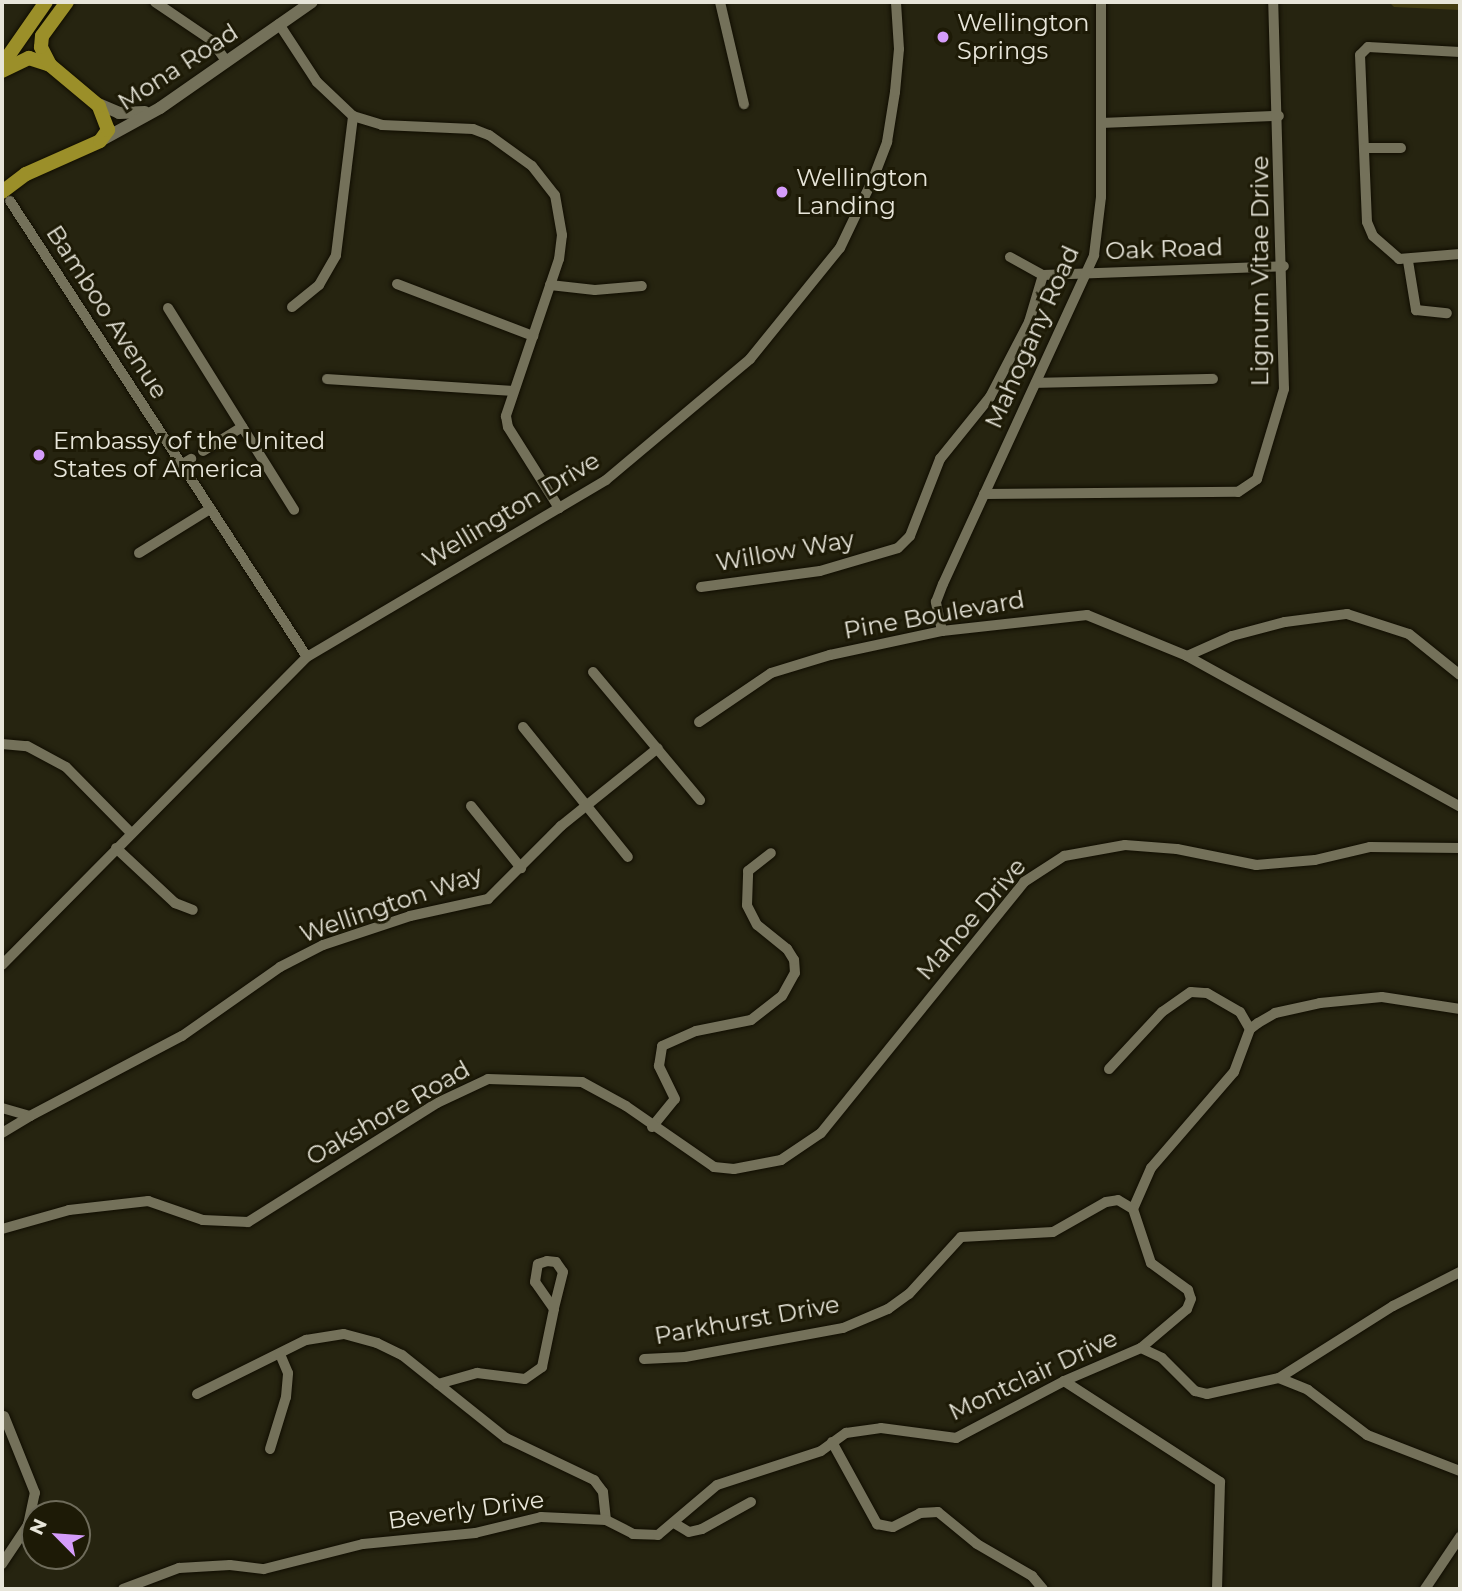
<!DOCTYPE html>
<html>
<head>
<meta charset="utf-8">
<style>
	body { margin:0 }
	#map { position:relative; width:1462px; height:1591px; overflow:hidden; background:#262410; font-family:Montserrat,sans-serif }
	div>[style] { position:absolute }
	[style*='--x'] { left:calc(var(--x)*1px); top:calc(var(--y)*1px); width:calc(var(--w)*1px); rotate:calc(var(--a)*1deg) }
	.green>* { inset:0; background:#433c11 }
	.roads { filter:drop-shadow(0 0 2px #100d00) drop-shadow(0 0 2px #100d00) }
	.minor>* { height:10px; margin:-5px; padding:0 5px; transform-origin:5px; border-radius:5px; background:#74715a }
	.tertiary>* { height:12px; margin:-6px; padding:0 6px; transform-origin:6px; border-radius:6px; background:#74715a }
	.primary>* { height:14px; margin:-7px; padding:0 7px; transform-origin:7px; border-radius:7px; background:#9b8f29 }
	.dots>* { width:19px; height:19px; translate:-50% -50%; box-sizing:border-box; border:4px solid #1d1a06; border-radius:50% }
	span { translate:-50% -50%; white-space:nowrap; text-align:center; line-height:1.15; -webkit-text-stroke:6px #1d1a06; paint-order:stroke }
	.poi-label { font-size:24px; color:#e7e5d9 }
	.left { translate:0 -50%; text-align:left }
	.street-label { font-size:24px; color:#e7e5d9 }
	.frame { position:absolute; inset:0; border:4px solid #e7e5d9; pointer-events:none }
	.north { position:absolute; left:21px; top:1500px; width:70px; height:70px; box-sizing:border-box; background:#1d1a06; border:2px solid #6e6b5a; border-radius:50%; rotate:295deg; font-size:19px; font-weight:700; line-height:28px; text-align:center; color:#e7e5d9 }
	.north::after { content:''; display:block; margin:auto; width:24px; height:32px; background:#d59cfb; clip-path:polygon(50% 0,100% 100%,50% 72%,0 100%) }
</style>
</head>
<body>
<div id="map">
	<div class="green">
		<i style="clip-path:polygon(1389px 2px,1460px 2px,1460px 10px,1394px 7px)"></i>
	</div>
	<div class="roads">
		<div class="minor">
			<i style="--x:155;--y:2;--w:68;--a:34.2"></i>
			<i style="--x:211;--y:40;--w:27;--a:54"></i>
			<i style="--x:720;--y:2;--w:105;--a:76.8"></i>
			<i style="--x:279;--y:24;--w:69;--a:56.8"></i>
			<i style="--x:317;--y:82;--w:50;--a:43.4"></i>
			<i style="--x:353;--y:116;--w:30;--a:17"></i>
			<i style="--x:382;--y:125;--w:91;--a:2.5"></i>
			<i style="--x:473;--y:129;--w:17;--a:21"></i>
			<i style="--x:489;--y:135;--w:53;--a:35.8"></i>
			<i style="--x:532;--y:166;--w:37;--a:52"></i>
			<i style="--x:555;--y:195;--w:41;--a:80.1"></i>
			<i style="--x:562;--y:235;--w:24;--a:97"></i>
			<i style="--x:559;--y:259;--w:166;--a:108.7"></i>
			<i style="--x:506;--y:416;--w:11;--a:80"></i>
			<i style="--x:508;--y:427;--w:96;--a:57.8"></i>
			<i style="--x:1460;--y:52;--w:92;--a:-176.9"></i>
			<i style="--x:1368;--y:47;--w:11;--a:135"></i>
			<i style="--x:1360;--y:55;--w:167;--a:87.6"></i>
			<i style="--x:1367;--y:222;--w:15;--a:67"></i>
			<i style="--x:1373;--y:236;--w:35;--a:41"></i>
			<i style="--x:1399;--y:259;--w:61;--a:-4.7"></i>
			<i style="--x:1101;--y:123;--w:178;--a:-2.3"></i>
			<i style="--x:1364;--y:148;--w:37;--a:0"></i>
			<i style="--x:10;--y:201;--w:544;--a:56.92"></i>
			<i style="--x:1010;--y:257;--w:38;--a:29"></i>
			<i style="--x:1043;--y:275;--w:241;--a:-2.1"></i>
			<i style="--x:1408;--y:261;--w:50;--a:80.7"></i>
			<i style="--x:1416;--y:310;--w:31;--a:6"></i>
			<i style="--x:397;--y:284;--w:146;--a:20.9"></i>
			<i style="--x:550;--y:285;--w:45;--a:6.3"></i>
			<i style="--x:595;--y:290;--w:47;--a:-4.9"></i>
			<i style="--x:292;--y:307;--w:35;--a:-39"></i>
			<i style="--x:319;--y:285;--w:34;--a:-60"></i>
			<i style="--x:336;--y:255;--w:140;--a:-83"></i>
			<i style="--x:168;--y:308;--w:238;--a:58"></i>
			<i style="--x:327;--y:379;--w:186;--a:3.7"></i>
			<i style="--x:1036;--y:383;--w:177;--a:-1.3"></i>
			<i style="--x:203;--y:451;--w:46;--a:-31.6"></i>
			<i style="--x:181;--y:465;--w:12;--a:-31"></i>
			<i style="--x:984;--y:494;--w:254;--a:-0.5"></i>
			<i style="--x:1238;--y:492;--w:23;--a:-34"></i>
			<i style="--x:1257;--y:479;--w:94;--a:-73.3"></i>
			<i style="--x:1284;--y:389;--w:387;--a:-91.6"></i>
			<i style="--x:139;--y:553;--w:84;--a:-31.8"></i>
			<i style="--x:701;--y:587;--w:120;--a:-7.7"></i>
			<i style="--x:820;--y:571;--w:81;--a:-16.4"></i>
			<i style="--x:898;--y:548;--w:17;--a:-45"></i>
			<i style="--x:910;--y:536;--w:83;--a:-68.7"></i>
			<i style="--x:940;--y:459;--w:80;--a:-51.1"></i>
			<i style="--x:990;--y:397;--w:85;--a:-62.5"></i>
			<i style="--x:1029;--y:322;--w:49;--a:-73.4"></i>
			<i style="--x:942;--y:631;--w:30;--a:-102"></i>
			<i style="--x:936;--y:602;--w:19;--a:-69"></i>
			<i style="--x:943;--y:584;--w:362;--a:-65.3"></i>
			<i style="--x:1094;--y:255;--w:58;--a:-83.1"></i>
			<i style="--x:1101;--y:197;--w:195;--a:-90"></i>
			<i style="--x:1187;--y:656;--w:49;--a:-24"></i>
			<i style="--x:1232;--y:636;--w:55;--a:-14.8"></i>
			<i style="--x:1285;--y:622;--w:63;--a:-7.4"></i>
			<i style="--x:1347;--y:614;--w:65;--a:17.9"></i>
			<i style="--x:1409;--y:634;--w:65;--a:38.8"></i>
			<i style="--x:593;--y:672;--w:167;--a:50.1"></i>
			<i style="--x:699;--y:722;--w:87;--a:-34.2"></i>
			<i style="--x:771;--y:673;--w:62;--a:-17"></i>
			<i style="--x:830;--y:655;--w:115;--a:-12.1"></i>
			<i style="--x:942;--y:631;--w:146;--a:-6.3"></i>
			<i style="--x:1087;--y:615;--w:108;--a:22.3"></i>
			<i style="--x:1187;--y:656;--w:312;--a:28.9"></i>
			<i style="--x:523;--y:727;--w:167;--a:51.1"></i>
			<i style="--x:2;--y:744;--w:25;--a:5"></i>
			<i style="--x:27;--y:746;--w:44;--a:28.3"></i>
			<i style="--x:66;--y:767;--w:93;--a:45.4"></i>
			<i style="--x:471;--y:806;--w:80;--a:51.1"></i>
			<i style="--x:116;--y:848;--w:81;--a:43"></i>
			<i style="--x:175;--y:903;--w:19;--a:21"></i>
			<i style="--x:2;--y:965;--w:433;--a:-45.3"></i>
			<i style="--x:307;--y:657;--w:347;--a:-30.6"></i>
			<i style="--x:606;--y:480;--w:188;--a:-40"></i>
			<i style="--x:750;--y:359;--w:143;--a:-51"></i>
			<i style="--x:840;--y:248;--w:76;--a:-64.4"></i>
			<i style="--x:873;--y:179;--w:40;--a:-69"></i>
			<i style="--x:887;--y:142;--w:51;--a:-80.9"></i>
			<i style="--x:895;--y:92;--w:43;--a:-84.7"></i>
			<i style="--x:899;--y:49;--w:47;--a:-93.7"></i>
			<i style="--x:1109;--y:1069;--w:78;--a:-47.1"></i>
			<i style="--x:1162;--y:1012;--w:35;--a:-35"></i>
			<i style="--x:1191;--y:992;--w:16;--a:4"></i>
			<i style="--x:1207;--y:993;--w:38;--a:30"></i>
			<i style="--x:1240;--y:1012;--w:20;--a:60"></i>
			<i style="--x:2;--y:1108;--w:29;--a:16"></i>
			<i style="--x:30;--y:1116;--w:172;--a:-27.8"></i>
			<i style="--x:182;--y:1036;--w:120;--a:-35.1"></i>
			<i style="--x:280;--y:967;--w:48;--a:-27.1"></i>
			<i style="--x:323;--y:945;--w:92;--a:-18.4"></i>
			<i style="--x:410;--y:916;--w:80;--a:-12.3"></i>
			<i style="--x:488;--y:899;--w:103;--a:-45"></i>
			<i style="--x:561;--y:826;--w:124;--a:-38.8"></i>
			<i style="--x:652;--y:1127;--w:36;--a:-51"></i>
			<i style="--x:675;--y:1099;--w:37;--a:-116"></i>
			<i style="--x:659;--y:1066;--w:20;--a:-81"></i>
			<i style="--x:662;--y:1046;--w:37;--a:-24"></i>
			<i style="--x:696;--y:1031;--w:56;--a:-11.3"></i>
			<i style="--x:751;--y:1020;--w:39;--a:-38"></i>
			<i style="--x:782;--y:996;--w:26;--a:-61"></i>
			<i style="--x:795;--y:973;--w:13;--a:-94"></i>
			<i style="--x:794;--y:960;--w:13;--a:-122"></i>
			<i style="--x:787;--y:949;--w:38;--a:-141"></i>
			<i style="--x:757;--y:925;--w:22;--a:-117"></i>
			<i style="--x:747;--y:905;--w:34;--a:-88"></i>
			<i style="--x:748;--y:871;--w:29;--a:-38"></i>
			<i style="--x:2;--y:1133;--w:33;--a:-31"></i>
			<i style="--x:1133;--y:1209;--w:45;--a:-66.3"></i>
			<i style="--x:1151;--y:1168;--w:127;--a:-49.2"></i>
			<i style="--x:1234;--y:1072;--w:46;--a:-69.6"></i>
			<i style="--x:1250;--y:1029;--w:10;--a:-37"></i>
			<i style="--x:1258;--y:1023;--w:20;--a:-30"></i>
			<i style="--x:1275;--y:1013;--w:46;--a:-12.5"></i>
			<i style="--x:1320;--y:1003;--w:62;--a:-5.5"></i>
			<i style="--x:1382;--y:997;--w:79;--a:8.7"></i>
			<i style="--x:2;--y:1229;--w:70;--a:-15.8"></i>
			<i style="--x:69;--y:1210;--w:80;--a:-6.5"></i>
			<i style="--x:148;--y:1201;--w:58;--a:19.1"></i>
			<i style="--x:203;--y:1220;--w:45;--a:2.5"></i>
			<i style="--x:248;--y:1222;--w:223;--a:-32.2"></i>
			<i style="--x:437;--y:1103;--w:56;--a:-25.2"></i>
			<i style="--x:488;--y:1079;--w:94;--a:1.8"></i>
			<i style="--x:582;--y:1082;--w:50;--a:28.6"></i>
			<i style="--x:626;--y:1106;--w:107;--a:34.7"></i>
			<i style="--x:714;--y:1167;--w:20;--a:6"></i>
			<i style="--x:734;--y:1169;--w:48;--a:-10.8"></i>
			<i style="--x:781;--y:1160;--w:48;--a:-34"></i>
			<i style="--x:821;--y:1133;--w:323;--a:-51"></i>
			<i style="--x:1024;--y:882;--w:48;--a:-33"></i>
			<i style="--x:1064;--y:856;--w:62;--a:-10.2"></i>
			<i style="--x:1125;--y:845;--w:52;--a:4.4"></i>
			<i style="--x:1177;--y:849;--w:81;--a:11.4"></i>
			<i style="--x:1256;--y:865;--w:59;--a:-4.8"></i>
			<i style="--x:1315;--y:860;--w:57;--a:-13.3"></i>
			<i style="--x:1370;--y:847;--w:90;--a:0.6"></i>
			<i style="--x:644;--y:1359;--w:41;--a:-2.8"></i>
			<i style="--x:685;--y:1357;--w:161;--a:-10.4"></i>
			<i style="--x:843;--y:1328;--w:49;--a:-22.9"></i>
			<i style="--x:888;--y:1309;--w:26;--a:-36"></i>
			<i style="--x:909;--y:1294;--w:77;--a:-47.6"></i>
			<i style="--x:961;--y:1237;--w:92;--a:-3.1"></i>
			<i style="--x:1053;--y:1232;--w:61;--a:-29.5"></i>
			<i style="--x:1106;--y:1202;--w:12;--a:-9"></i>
			<i style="--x:1118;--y:1200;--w:17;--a:31"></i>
			<i style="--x:1133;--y:1209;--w:57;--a:71.6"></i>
			<i style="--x:1151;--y:1263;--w:46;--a:36.1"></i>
			<i style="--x:1188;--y:1290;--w:9;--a:72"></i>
			<i style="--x:1191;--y:1299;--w:11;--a:112"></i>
			<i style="--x:1187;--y:1309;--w:60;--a:139.7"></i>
			<i style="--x:1279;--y:1378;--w:31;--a:22"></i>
			<i style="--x:1308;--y:1390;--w:74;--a:37.3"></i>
			<i style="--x:1367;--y:1435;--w:100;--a:21.2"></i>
			<i style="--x:1064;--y:1381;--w:186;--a:32.9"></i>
			<i style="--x:1220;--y:1482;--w:107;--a:91.6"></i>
			<i style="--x:438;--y:1384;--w:41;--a:-15.8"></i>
			<i style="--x:477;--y:1373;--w:48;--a:7.1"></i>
			<i style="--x:525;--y:1379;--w:21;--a:-35"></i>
			<i style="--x:542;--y:1367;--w:59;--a:-78.3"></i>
			<i style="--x:554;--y:1309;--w:33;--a:-125"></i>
			<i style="--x:535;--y:1282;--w:18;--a:-81"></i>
			<i style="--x:538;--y:1264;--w:9;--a:-18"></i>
			<i style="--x:547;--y:1261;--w:9;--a:6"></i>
			<i style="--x:556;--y:1262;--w:12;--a:55"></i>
			<i style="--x:563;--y:1272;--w:38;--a:104"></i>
			<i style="--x:197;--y:1394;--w:122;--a:-26.4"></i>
			<i style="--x:306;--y:1340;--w:38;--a:-9"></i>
			<i style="--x:344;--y:1334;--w:34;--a:15"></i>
			<i style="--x:377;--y:1343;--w:28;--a:26"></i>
			<i style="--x:402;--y:1355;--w:133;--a:38.6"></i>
			<i style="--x:506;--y:1438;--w:98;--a:25.5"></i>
			<i style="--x:594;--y:1480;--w:15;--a:53"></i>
			<i style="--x:603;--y:1492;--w:28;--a:84"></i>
			<i style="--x:832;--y:1442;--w:94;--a:61.2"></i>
			<i style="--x:877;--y:1524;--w:16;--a:11"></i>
			<i style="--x:893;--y:1527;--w:30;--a:-27"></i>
			<i style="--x:920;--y:1513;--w:18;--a:-3"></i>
			<i style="--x:938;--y:1512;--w:50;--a:39.4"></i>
			<i style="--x:977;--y:1544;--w:64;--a:30.2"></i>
			<i style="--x:1032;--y:1576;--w:17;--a:50"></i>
			<i style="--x:270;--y:1449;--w:54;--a:-72.9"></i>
			<i style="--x:286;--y:1397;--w:24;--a:-85"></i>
			<i style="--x:288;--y:1373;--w:21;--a:-113"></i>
			<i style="--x:674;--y:1523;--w:17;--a:31"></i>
			<i style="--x:689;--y:1532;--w:13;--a:-13"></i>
			<i style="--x:702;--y:1529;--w:56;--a:-28.9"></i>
			<i style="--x:2;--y:1564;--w:47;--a:-56.3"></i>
			<i style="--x:28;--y:1525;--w:33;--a:-78"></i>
			<i style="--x:35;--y:1493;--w:83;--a:-111.9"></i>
			<i style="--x:123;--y:1589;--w:60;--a:-20.6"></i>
			<i style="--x:179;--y:1568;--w:51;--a:-3.4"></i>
			<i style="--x:230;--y:1565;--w:34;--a:7"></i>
			<i style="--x:264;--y:1569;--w:102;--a:-14.2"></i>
			<i style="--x:363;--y:1544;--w:113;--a:-5.6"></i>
			<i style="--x:475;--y:1533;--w:68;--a:-13.6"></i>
			<i style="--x:541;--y:1517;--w:65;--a:2.6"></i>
			<i style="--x:606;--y:1520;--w:30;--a:27"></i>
			<i style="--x:633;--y:1534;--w:25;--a:2"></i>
			<i style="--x:658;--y:1535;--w:77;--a:-40.3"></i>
			<i style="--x:717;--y:1485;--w:109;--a:-18.1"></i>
			<i style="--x:821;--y:1451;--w:31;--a:-36"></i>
			<i style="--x:846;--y:1433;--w:35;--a:-8"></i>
			<i style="--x:881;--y:1428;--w:76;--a:7.6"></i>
			<i style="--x:956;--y:1438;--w:122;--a:-27.8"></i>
			<i style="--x:1064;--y:1381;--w:84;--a:-23.2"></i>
			<i style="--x:1141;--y:1348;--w:23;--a:25"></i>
			<i style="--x:1162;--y:1358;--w:47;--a:45"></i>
			<i style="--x:1195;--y:1391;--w:12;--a:14"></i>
			<i style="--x:1207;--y:1394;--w:74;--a:-12.5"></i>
			<i style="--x:1279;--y:1378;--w:135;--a:-32.3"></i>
			<i style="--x:1393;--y:1306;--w:75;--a:-26.9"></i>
			<i style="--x:1425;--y:1589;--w:63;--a:-56.1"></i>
		</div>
		<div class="tertiary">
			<i style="--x:96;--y:103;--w:25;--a:23"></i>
			<i style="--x:119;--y:113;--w:26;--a:-2"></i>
			<i style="--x:100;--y:141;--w:68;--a:-28.8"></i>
			<i style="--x:160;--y:108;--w:185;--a:-34.9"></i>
		</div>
		<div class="primary">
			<i style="--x:2;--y:65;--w:77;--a:-55.1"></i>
			<i style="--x:2;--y:71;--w:30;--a:-26"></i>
			<i style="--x:29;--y:58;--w:22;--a:18"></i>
			<i style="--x:2;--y:192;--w:30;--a:-37"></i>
			<i style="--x:26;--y:174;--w:81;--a:-24"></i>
			<i style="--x:100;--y:141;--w:14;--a:-54"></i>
			<i style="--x:108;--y:130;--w:26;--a:-111"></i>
			<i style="--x:99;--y:106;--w:64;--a:-140.1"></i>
			<i style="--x:50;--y:65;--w:20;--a:-117"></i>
			<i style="--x:41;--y:47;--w:11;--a:-85"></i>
			<i style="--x:42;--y:36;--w:42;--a:-53.7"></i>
		</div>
	</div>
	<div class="dots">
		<i style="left:943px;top:37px;background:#d59cfb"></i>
		<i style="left:782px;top:192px;background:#d59cfb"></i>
		<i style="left:39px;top:455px;background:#d59cfb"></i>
	</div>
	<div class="poi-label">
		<span class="left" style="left:957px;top:37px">Wellington<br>Springs</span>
		<span class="left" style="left:796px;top:192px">Wellington<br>Landing</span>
		<span class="left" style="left:53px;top:455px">Embassy of the United<br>States of America</span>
	</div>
	<div class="street-label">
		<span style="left:178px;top:67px;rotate:-33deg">Mona Road</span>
		<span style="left:1164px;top:249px;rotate:-2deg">Oak Road</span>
		<span style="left:1260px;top:271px;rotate:-90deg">Lignum Vitae Drive</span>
		<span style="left:107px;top:312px;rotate:57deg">Bamboo Avenue</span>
		<span style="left:1032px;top:337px;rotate:-66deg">Mahogany Road</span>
		<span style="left:511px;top:510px;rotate:-31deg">Wellington Drive</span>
		<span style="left:785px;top:551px;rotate:-10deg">Willow Way</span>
		<span style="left:934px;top:615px;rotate:-10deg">Pine Boulevard</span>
		<span style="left:391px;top:904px;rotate:-19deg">Wellington Way</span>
		<span style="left:971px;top:919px;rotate:-49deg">Mahoe Drive</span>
		<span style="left:388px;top:1113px;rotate:-30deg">Oakshore Road</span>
		<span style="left:747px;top:1320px;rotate:-10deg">Parkhurst Drive</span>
		<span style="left:1033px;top:1375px;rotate:-25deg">Montclair Drive</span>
		<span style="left:466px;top:1510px;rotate:-8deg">Beverly Drive</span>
	</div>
	<div class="frame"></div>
	<div class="north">N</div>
</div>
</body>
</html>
